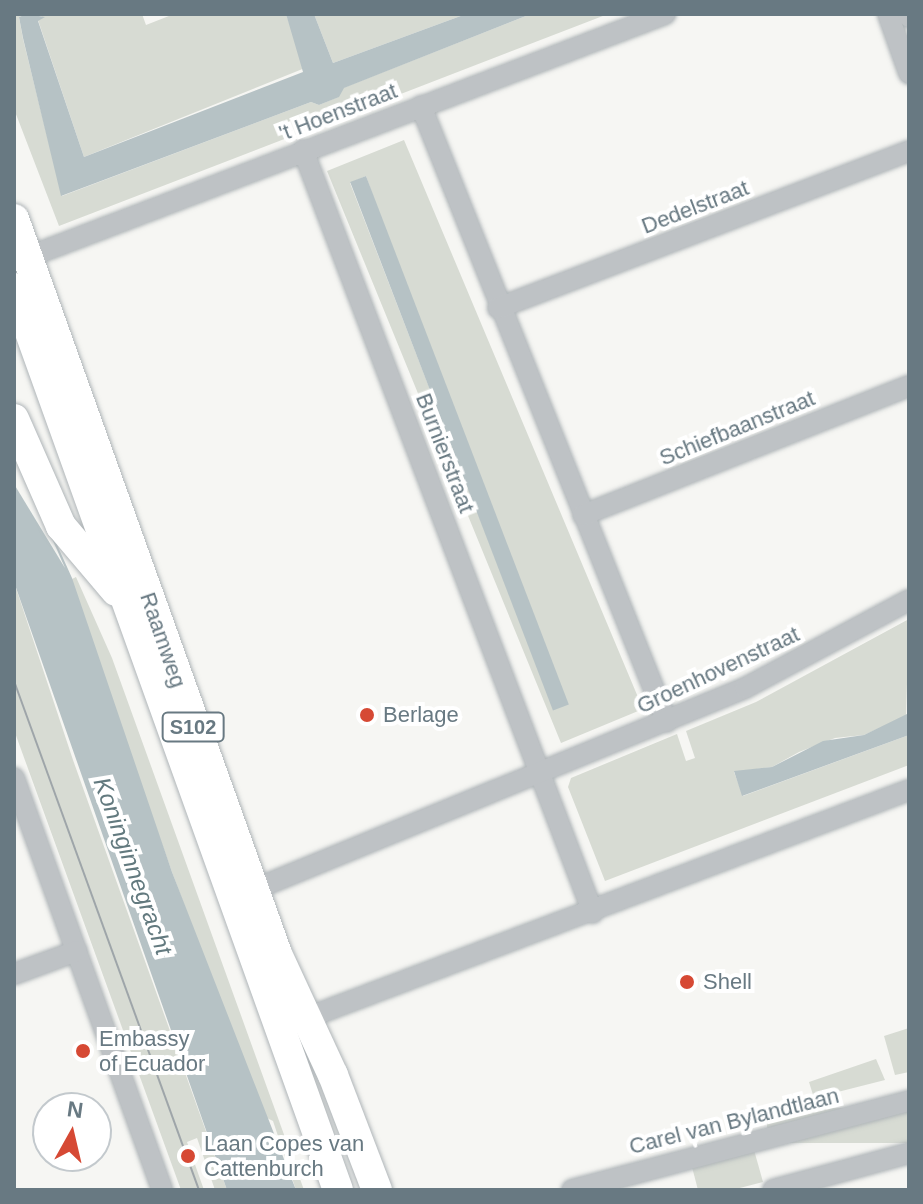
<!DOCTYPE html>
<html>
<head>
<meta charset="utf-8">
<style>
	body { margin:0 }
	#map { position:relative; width:923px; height:1204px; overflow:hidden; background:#f6f6f3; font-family:Helvetica,sans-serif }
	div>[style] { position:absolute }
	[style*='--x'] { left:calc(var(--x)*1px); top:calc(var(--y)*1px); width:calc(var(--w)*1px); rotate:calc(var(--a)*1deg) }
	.green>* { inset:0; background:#d7dbd3; transform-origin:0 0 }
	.water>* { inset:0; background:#b6c2c5; transform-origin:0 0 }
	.pier>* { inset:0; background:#f6f6f3 }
	.roads { filter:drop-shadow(0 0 2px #afb5b8) drop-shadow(0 0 2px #afb5b8) }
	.street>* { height:20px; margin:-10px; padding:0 10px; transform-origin:10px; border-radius:10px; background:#bec2c5 }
	.primary>* { height:30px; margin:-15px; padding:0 15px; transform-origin:15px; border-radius:15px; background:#fff }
	.tram>* { height:2px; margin:-1px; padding:0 1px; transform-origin:1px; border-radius:1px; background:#9ea5a9 }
	.dots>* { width:22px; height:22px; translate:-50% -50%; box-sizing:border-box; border:4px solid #fff; border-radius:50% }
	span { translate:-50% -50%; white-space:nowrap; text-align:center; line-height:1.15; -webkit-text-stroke:8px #fff; paint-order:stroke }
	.shield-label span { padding:2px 6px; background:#fff; border:2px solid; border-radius:6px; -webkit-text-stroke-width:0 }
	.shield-label { font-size:20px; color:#687982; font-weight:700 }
	.street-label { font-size:22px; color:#687982 }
	.poi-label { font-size:22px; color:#687982 }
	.left { translate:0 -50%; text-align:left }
	.water-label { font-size:24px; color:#637a7f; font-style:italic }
	.frame { position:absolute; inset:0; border:16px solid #687982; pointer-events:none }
	.north { position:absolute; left:32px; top:1092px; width:80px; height:80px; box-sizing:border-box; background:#fff; border:2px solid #c3c9cd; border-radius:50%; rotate:8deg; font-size:22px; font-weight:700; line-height:32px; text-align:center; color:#687982 }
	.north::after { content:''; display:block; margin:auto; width:28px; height:36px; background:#d64934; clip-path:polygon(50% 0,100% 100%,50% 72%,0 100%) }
</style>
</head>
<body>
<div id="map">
	<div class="green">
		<i style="clip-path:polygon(27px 14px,19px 17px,23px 39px,62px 196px,311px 102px,319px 105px,338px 97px,343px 88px,531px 14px,608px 14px,59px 226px,14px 109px,14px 16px)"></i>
		<i style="clip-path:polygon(44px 14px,142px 14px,146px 25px,174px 14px,286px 14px,305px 68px,84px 157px,38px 20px)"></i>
		<i style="clip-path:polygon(314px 14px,466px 14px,333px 63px)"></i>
		<i style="clip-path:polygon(evenodd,404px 140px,643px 709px,561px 743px,327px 171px,404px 140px,366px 176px,554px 710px,350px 183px,366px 176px)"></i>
		<i style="clip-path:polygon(76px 577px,112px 658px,304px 1190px,296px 1190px,273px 1121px,263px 1116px,172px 872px,99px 668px,70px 580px)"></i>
		<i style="clip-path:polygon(14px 582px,73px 760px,227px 1190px,215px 1190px,197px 1138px,187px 1142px,204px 1190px,181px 1190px,14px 730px)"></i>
		<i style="clip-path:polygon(909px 619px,906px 716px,864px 735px,835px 738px,799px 752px,772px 767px,734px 772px,743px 796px,909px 735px,909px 765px,605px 881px,568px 787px,571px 778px,677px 734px,686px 761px,695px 758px,686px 731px,756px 702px)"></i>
		<i style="clip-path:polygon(909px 1028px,909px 1072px,895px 1075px,884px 1036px)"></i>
		<i style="clip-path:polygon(876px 1059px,885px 1080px,814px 1098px,809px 1082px)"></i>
		<i style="left:909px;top:1108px;width:35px;height:142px;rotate:90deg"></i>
		<i style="clip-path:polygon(754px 1150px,763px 1182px,732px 1190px,698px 1190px,692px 1167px)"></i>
	</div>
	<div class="water">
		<i style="clip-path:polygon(27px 14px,45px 17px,38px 21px,84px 157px,303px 72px,286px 14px,314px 14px,333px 63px,466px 14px,531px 14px,344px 88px,339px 97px,319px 105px,311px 102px,61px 196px,23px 38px,19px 17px)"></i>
		<i style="left:366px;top:176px;width:566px;height:17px;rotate:69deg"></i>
		<i style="clip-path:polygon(14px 449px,72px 578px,172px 872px,296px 1190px,227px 1190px,14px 582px)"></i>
		<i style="clip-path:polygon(909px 713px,909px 735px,742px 796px,734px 771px,772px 767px,823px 741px,864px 735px)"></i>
	</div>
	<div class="pier">
		<i style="clip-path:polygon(14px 457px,31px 491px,65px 568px,14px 484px)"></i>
	</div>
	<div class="roads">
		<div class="street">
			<i style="--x:888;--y:14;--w:63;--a:70.4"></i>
			<i style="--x:908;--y:14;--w:3;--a:72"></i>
			<i style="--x:421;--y:106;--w:663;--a:68.23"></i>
			<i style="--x:303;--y:150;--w:816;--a:69.19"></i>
			<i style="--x:28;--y:257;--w:682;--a:-20.88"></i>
			<i style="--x:498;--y:308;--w:440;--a:-20.9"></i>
			<i style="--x:583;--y:515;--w:351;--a:-21.6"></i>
			<i style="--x:14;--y:778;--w:438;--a:70.2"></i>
			<i style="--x:253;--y:890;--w:532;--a:-22.32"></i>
			<i style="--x:745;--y:688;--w:186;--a:-28.2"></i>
			<i style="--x:14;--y:974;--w:67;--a:-20.1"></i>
			<i style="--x:304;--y:1019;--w:647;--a:-20.73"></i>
			<i style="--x:572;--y:1190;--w:349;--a:-14.8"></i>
			<i style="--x:773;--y:1190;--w:141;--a:-15.2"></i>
		</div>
		<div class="primary">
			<i style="--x:14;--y:219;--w:781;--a:70.31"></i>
			<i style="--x:277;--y:954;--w:133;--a:65.2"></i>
			<i style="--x:333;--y:1075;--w:123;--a:69.1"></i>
			<i style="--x:14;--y:288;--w:958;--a:70.24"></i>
			<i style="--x:14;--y:419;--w:117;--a:66.3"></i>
			<i style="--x:61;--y:526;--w:85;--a:49.8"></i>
		</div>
	</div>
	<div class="tram">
		<i style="--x:14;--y:681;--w:542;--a:70.03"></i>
	</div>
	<div class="dots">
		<i style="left:367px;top:715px;background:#d64934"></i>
		<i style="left:687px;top:982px;background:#d64934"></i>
		<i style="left:83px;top:1051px;background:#d64934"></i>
		<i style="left:188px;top:1156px;background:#d64934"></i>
	</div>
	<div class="shield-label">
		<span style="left:193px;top:727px">S102</span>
	</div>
	<div class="street-label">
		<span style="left:338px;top:112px;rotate:-21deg">'t Hoenstraat</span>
		<span style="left:695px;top:207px;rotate:-21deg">Dedelstraat</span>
		<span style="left:737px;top:428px;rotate:-22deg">Schiefbaanstraat</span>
		<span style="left:445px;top:453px;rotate:69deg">Burnierstraat</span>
		<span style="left:163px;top:640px;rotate:71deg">Raamweg</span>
		<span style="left:718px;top:670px;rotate:-25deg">Groenhovenstraat</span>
		<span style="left:734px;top:1121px;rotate:-14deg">Carel van Bylandtlaan</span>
	</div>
	<div class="poi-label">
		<span class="left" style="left:383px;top:715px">Berlage</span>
		<span class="left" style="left:703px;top:982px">Shell</span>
		<span class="left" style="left:99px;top:1051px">Embassy<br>of Ecuador</span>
		<span class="left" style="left:204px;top:1156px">Laan Copes van<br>Cattenburch</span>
	</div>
	<div class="water-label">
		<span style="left:133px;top:866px;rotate:70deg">Koninginnegracht</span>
	</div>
	<div class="frame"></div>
	<div class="north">N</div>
</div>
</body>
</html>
